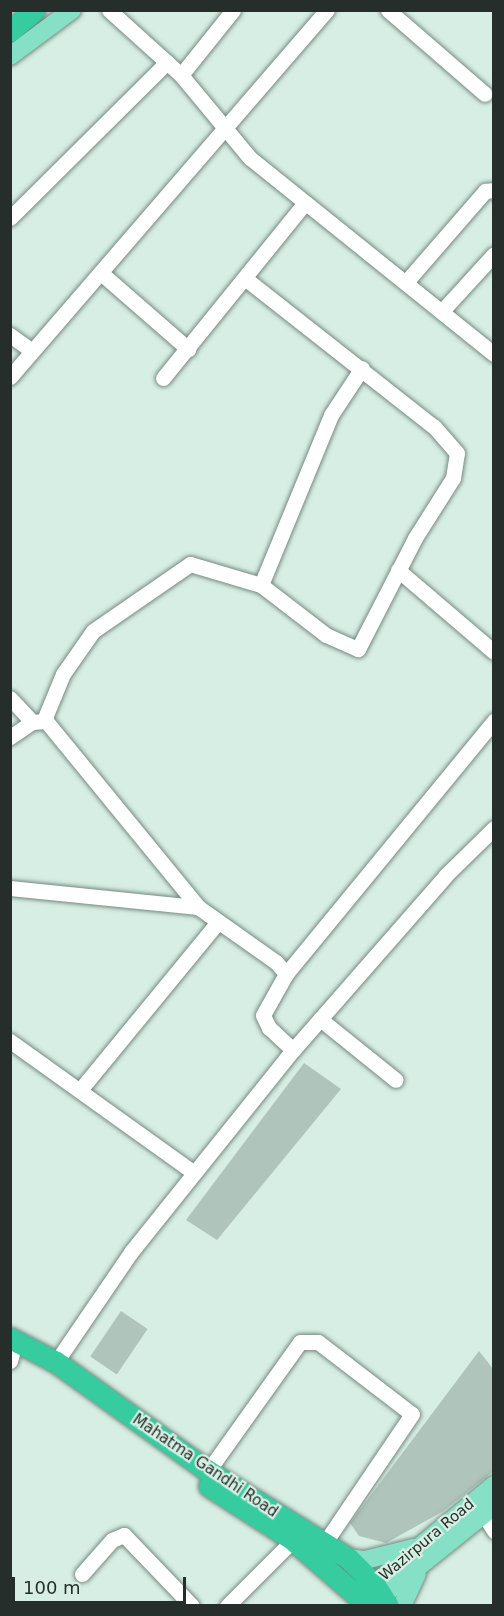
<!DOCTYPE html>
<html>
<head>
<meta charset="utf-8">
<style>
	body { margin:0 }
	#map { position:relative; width:504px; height:1616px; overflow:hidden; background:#d7eee4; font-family:"DejaVu Sans",sans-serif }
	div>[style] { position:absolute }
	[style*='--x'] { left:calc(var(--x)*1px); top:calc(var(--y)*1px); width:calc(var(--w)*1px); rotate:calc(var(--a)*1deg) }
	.building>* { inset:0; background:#afc4bb; transform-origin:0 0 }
	.roads { filter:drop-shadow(0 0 2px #758a81) drop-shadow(0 0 2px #758a81) }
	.minor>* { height:15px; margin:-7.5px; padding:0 7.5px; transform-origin:7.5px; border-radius:7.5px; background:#fff }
	.major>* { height:18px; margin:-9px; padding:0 9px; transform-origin:9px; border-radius:9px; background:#86e0c6 }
	.highway>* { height:21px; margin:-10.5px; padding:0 10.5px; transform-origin:10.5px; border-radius:10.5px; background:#36cca0 }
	span { translate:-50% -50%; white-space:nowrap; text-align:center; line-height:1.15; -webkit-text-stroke:4.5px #d7eee4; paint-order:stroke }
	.street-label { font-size:15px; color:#262e2b }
	.frame { position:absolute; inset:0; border:12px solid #262e2b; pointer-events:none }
	.scale { position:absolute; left:12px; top:1577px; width:174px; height:27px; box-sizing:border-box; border:3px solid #262e2b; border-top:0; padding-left:8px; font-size:18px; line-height:21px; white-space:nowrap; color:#262e2b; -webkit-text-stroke:4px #d7eee4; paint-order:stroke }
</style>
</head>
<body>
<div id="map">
	<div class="building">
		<i style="clip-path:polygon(304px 1063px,341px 1089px,217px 1240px,186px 1220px)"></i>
		<i style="left:121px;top:1311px;width:32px;height:55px;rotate:34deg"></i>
		<i style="clip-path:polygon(479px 1351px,494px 1370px,494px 1471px,442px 1512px,386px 1543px,359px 1536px,350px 1523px)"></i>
	</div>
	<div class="roads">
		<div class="minor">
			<i style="--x:109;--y:10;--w:97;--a:42.1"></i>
			<i style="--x:181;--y:75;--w:108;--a:50.3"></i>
			<i style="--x:250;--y:158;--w:313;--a:38.8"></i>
			<i style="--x:388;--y:10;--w:128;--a:40.9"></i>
			<i style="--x:181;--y:75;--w:83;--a:-51.3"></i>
			<i style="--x:10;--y:218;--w:221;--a:-44.8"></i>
			<i style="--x:101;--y:273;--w:116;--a:41.1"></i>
			<i style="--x:406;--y:282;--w:121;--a:-49"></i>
			<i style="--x:485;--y:191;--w:9;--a:-6"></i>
			<i style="--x:442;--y:311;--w:77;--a:-47.6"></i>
			<i style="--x:10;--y:335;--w:26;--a:36"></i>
			<i style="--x:10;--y:377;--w:485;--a:-49.2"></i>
			<i style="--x:163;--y:378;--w:224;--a:-51"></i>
			<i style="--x:398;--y:570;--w:126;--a:40.5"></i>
			<i style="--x:261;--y:585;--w:184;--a:-67.6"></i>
			<i style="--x:331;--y:415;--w:56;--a:-56.6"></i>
			<i style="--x:10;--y:698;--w:33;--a:47"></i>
			<i style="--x:44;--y:720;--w:50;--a:-67.6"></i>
			<i style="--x:63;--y:674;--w:52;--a:-55.1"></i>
			<i style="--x:93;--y:631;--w:118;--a:-34.6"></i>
			<i style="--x:190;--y:564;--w:74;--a:16.5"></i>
			<i style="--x:261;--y:585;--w:82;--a:37.6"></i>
			<i style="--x:326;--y:635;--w:35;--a:24"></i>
			<i style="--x:358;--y:649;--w:125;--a:-62.8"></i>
			<i style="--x:415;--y:538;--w:71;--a:-57.7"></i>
			<i style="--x:453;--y:478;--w:25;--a:-81"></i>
			<i style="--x:457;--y:453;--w:35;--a:-131"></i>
			<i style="--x:434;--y:427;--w:239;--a:-141.8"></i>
			<i style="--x:10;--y:737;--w:27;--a:-34"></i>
			<i style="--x:32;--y:722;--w:14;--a:-4"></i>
			<i style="--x:46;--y:721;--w:240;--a:50.7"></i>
			<i style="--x:198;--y:907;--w:95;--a:35.2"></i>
			<i style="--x:276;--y:962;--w:16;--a:50"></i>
			<i style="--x:10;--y:888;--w:189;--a:5.8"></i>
			<i style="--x:320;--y:1019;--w:97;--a:38.8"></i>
			<i style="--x:10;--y:1041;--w:225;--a:35.6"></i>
			<i style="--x:293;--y:1050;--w:232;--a:-48.8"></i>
			<i style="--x:446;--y:875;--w:67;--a:-44.4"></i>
			<i style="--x:80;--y:1090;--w:216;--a:-50.6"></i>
			<i style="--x:10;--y:1361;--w:7;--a:-74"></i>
			<i style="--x:56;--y:1362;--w:133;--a:-55.7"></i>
			<i style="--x:131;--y:1252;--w:259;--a:-51.3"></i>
			<i style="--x:293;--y:1050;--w:33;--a:-137"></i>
			<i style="--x:269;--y:1028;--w:14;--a:-115"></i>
			<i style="--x:263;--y:1015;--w:47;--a:-60.7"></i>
			<i style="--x:286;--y:974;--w:328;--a:-50.6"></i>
			<i style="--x:208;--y:1471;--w:158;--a:-54.5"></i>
			<i style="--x:300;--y:1342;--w:18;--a:0"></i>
			<i style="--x:318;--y:1342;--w:118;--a:37.5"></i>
			<i style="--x:412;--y:1414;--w:157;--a:124.1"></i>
			<i style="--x:478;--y:1506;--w:30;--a:57"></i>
			<i style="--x:82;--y:1574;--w:45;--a:-48.6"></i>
			<i style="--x:112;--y:1540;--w:13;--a:-23"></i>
			<i style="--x:124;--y:1535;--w:98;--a:46.2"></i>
			<i style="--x:227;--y:1606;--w:93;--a:-45"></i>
		</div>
		<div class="major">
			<i style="--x:10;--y:56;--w:77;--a:-36.6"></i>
			<i style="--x:348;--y:1558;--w:17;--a:7"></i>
			<i style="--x:365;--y:1560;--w:49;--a:-14"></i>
			<i style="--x:364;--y:1593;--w:169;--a:-39.7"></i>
			<i style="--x:371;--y:1605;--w:158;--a:-38.8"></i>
			<i style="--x:402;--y:1606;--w:35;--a:-65"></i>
		</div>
		<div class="highway">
			<i style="--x:10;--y:31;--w:32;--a:-41"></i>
			<i style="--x:10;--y:1338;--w:52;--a:27.6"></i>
			<i style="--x:56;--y:1362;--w:187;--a:35.6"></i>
			<i style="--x:208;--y:1471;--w:165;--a:31.9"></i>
			<i style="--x:348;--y:1558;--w:38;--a:45"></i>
			<i style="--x:375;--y:1585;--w:25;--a:58"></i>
			<i style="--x:209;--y:1486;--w:100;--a:32.7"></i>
			<i style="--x:293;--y:1540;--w:101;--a:41"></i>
		</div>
	</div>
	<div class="street-label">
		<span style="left:205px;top:1466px;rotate:34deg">Mahatma Gandhi Road</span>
		<span style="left:427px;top:1540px;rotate:-40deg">Wazirpura Road</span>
	</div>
	<div class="frame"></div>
	<div class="scale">100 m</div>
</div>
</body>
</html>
